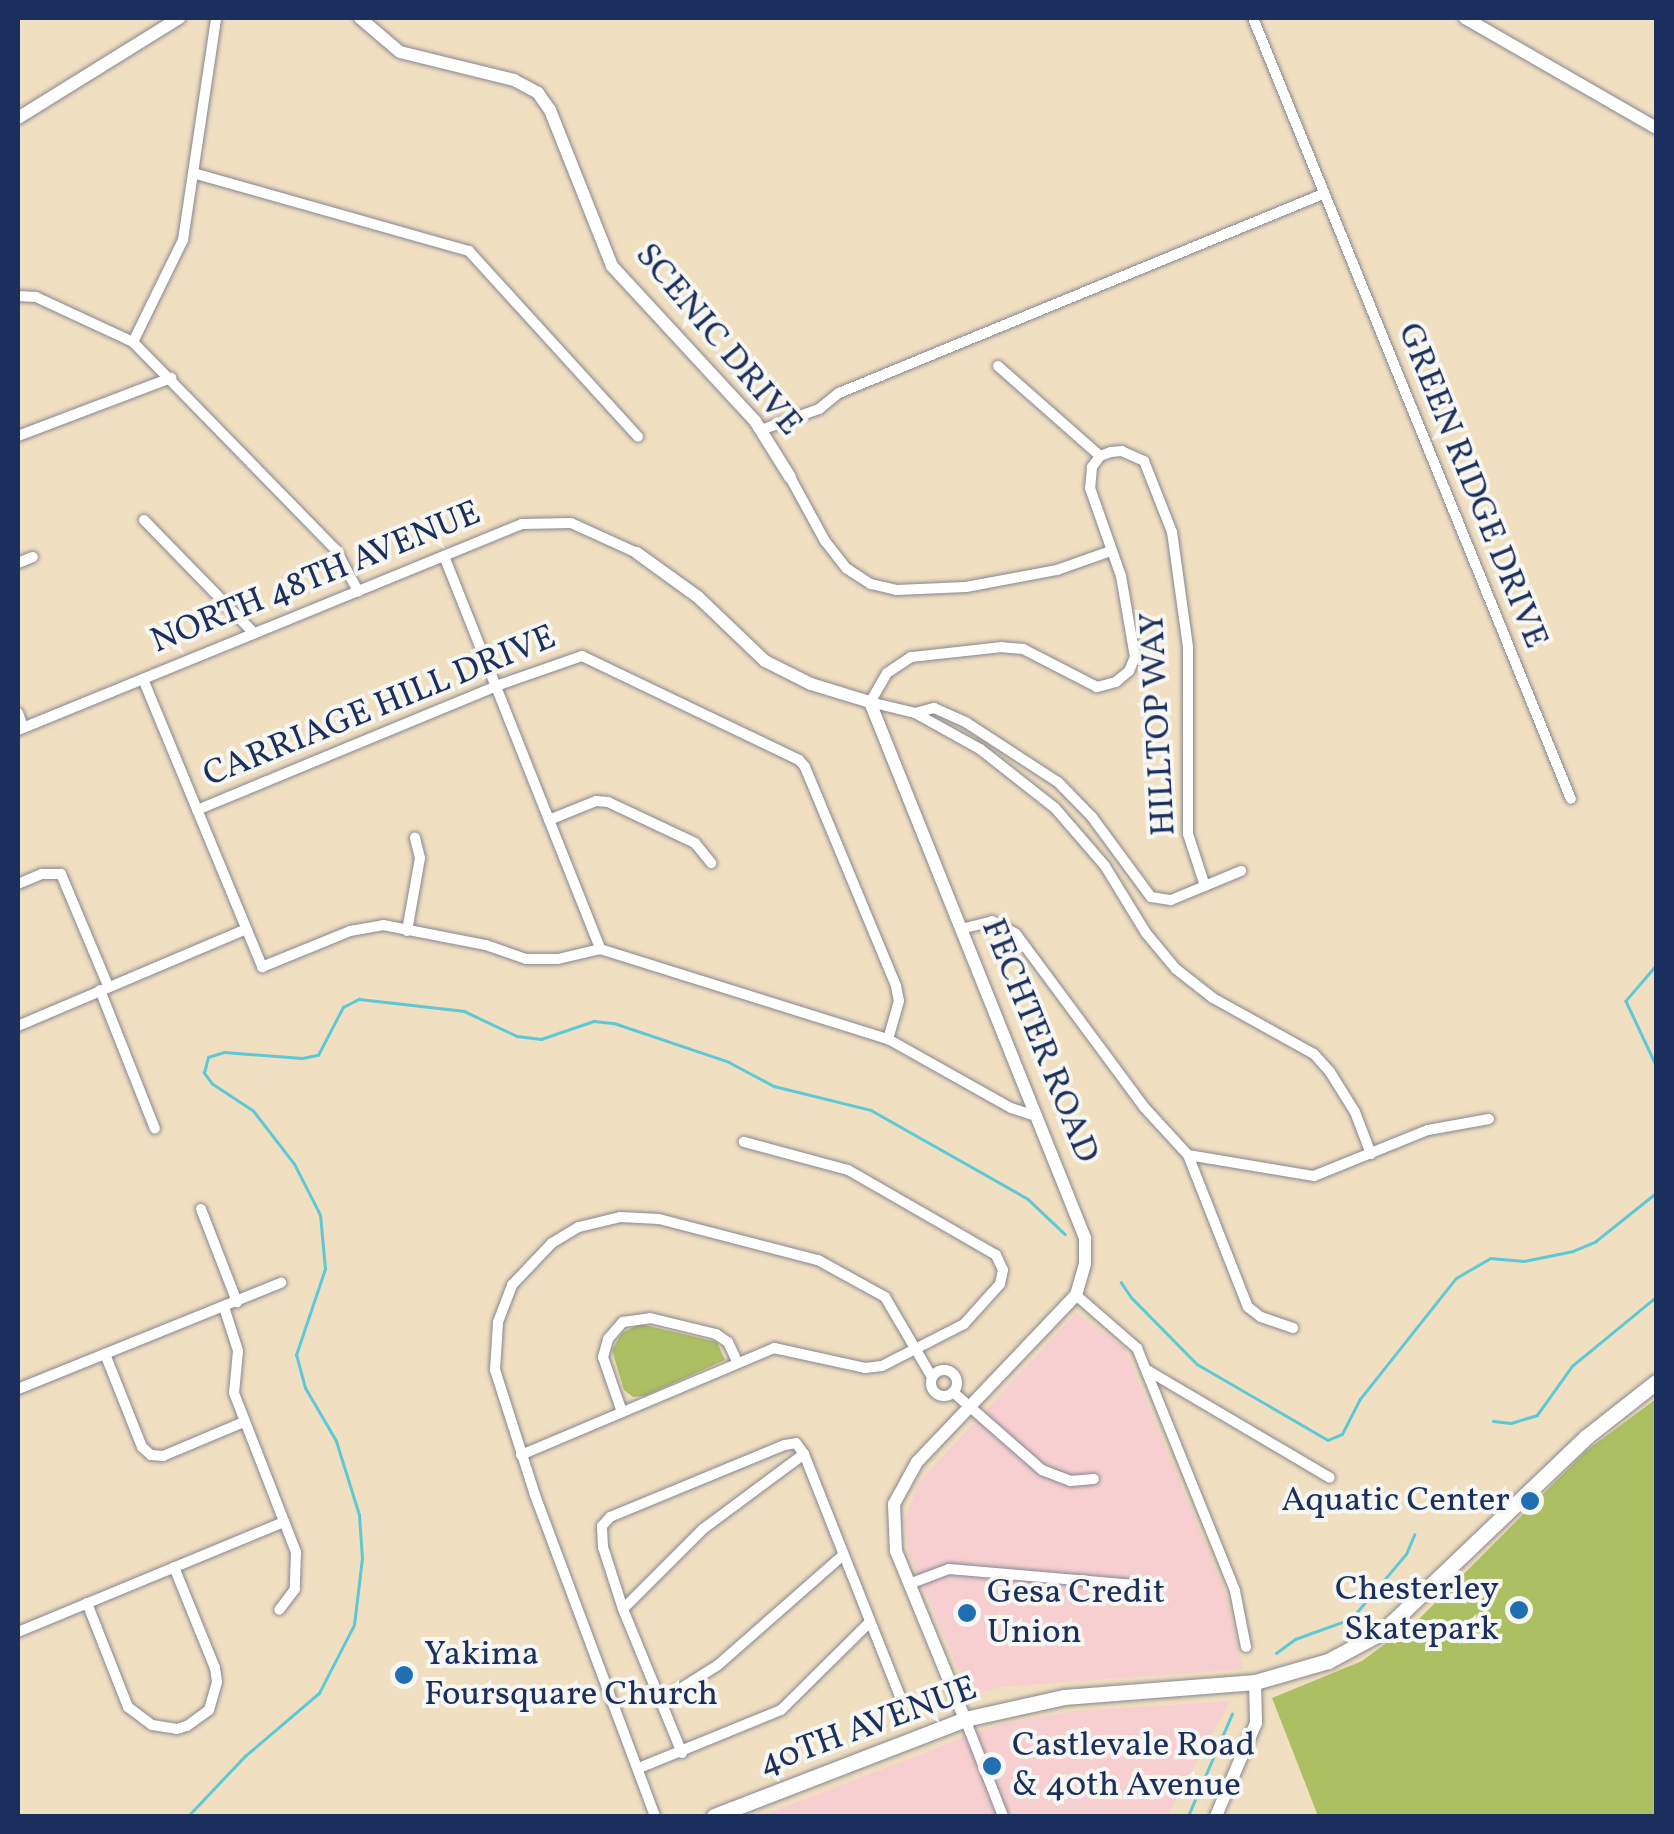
<!DOCTYPE html>
<html>
<head>
<meta charset="utf-8">
<style>
	body { margin:0 }
	#map { position:relative; width:1674px; height:1834px; overflow:hidden; background:#f1dfc1; font-family:Vollkorn,serif }
	div>[style] { position:absolute }
	[style*='--x'] { left:calc(var(--x)*1px); top:calc(var(--y)*1px); width:calc(var(--w)*1px); rotate:calc(var(--a)*1deg) }
	.built>* { inset:0; background:#f7cfd1 }
	.green>* { inset:0; background:#adbf63 }
	.stream>* { height:2.5px; margin:-1.25px; padding:0 1.25px; transform-origin:1.25px; border-radius:1.25px; background:#5ec9d6 }
	.roads { filter:drop-shadow(0 0 2px #868790) drop-shadow(0 0 2px #868790) }
	.minor>* { height:10px; margin:-5px; padding:0 5px; transform-origin:5px; border-radius:5px; background:#fff }
	.minor>.ring { margin:-5px; padding:0; box-sizing:content-box; background:none; border:10px solid #fff; border-radius:50% }
	.tertiary>* { height:12px; margin:-6px; padding:0 6px; transform-origin:6px; border-radius:6px; background:#fff }
	.primary>* { height:15px; margin:-7.5px; padding:0 7.5px; transform-origin:7.5px; border-radius:7.5px; background:#fff }
	.dots>* { width:28px; height:28px; translate:-50% -50%; box-sizing:border-box; border:5px solid #f6f6f2; border-radius:50% }
	span { translate:-50% -50%; white-space:nowrap; text-align:center; line-height:1.15; -webkit-text-stroke:8px #f6f6f2; paint-order:stroke }
	.street-label { font-size:35px; color:#1b2f5e }
	.poi-label { font-size:35px; color:#1b2f5e }
	.right { translate:-100% -50%; text-align:right }
	.left { translate:0 -50%; text-align:left }
	.frame { position:absolute; inset:0; border:20px solid #1b2f5e; pointer-events:none }
</style>
</head>
<body>
<div id="map">
	<div class="built">
		<i style="clip-path:polygon(1076px 1313px,1124px 1347px,1226px 1594px,1243px 1669px,1002px 1687px,969px 1695px,909px 1553px,904px 1522px,919px 1482px)"></i>
		<i style="clip-path:polygon(1230px 1701px,1167px 1816px,761px 1816px,996px 1725px,1075px 1711px)"></i>
	</div>
	<div class="green">
		<i style="clip-path:polygon(640px 1324px,717px 1342px,725px 1360px,645px 1396px,633px 1397px,624px 1390px,612px 1350px,622px 1333px)"></i>
		<i style="clip-path:polygon(1656px 1399px,1656px 1816px,1318px 1816px,1272px 1698px,1362px 1661px,1420px 1618px,1586px 1451px)"></i>
	</div>
	<div class="stream">
		<i style="--x:1656;--y:966;--w:46;--a:130.6"></i>
		<i style="--x:1626;--y:1001;--w:71;--a:64.9"></i>
		<i style="--x:1121;--y:1282;--w:18;--a:56"></i>
		<i style="--x:1131;--y:1297;--w:94;--a:45.4"></i>
		<i style="--x:1197;--y:1364;--w:151;--a:30.1"></i>
		<i style="--x:1328;--y:1440;--w:15;--a:-23"></i>
		<i style="--x:1342;--y:1434;--w:39;--a:-63"></i>
		<i style="--x:1360;--y:1399;--w:154;--a:-51.6"></i>
		<i style="--x:1456;--y:1278;--w:39;--a:-30"></i>
		<i style="--x:1490;--y:1258;--w:34;--a:5"></i>
		<i style="--x:1524;--y:1261;--w:50;--a:-11.5"></i>
		<i style="--x:1573;--y:1251;--w:25;--a:-23"></i>
		<i style="--x:1596;--y:1241;--w:77;--a:-38.7"></i>
		<i style="--x:1493;--y:1421;--w:18;--a:6"></i>
		<i style="--x:1511;--y:1423;--w:27;--a:-17"></i>
		<i style="--x:1537;--y:1415;--w:60;--a:-54.5"></i>
		<i style="--x:1572;--y:1366;--w:109;--a:-39.4"></i>
		<i style="--x:1276;--y:1653;--w:24;--a:-36"></i>
		<i style="--x:1295;--y:1639;--w:59;--a:-19.7"></i>
		<i style="--x:1351;--y:1619;--w:85;--a:-49.8"></i>
		<i style="--x:1406;--y:1554;--w:21;--a:-67"></i>
		<i style="--x:188;--y:1816;--w:83;--a:-46.5"></i>
		<i style="--x:245;--y:1756;--w:97;--a:-40.4"></i>
		<i style="--x:319;--y:1693;--w:76;--a:-62.8"></i>
		<i style="--x:354;--y:1625;--w:67;--a:-83.2"></i>
		<i style="--x:362;--y:1558;--w:43;--a:-94"></i>
		<i style="--x:359;--y:1515;--w:77;--a:-107.3"></i>
		<i style="--x:336;--y:1441;--w:61;--a:-120.3"></i>
		<i style="--x:305;--y:1388;--w:34;--a:-105"></i>
		<i style="--x:296;--y:1355;--w:91;--a:-71.4"></i>
		<i style="--x:325;--y:1269;--w:54;--a:-95.3"></i>
		<i style="--x:320;--y:1215;--w:57;--a:-117"></i>
		<i style="--x:294;--y:1164;--w:67;--a:-127.7"></i>
		<i style="--x:253;--y:1111;--w:49;--a:-146.6"></i>
		<i style="--x:212;--y:1084;--w:14;--a:-126"></i>
		<i style="--x:204;--y:1073;--w:16;--a:-76"></i>
		<i style="--x:208;--y:1057;--w:17;--a:-17"></i>
		<i style="--x:224;--y:1052;--w:78;--a:4.4"></i>
		<i style="--x:302;--y:1058;--w:16;--a:-11"></i>
		<i style="--x:318;--y:1055;--w:54;--a:-62.5"></i>
		<i style="--x:343;--y:1007;--w:18;--a:-27"></i>
		<i style="--x:359;--y:999;--w:106;--a:6.5"></i>
		<i style="--x:464;--y:1011;--w:59;--a:25.3"></i>
		<i style="--x:517;--y:1036;--w:24;--a:7"></i>
		<i style="--x:541;--y:1039;--w:56;--a:-18.8"></i>
		<i style="--x:594;--y:1021;--w:20;--a:6"></i>
		<i style="--x:614;--y:1023;--w:121;--a:18.7"></i>
		<i style="--x:729;--y:1062;--w:51;--a:28.1"></i>
		<i style="--x:774;--y:1086;--w:100;--a:13.9"></i>
		<i style="--x:871;--y:1110;--w:180;--a:29.5"></i>
		<i style="--x:1028;--y:1199;--w:51;--a:43.4"></i>
		<i style="--x:1188;--y:1816;--w:111;--a:-66.7"></i>
	</div>
	<div class="roads">
		<div class="minor">
			<i style="--x:1253;--y:18;--w:843;--a:67.85"></i>
			<i style="--x:193;--y:173;--w:287;--a:15.8"></i>
			<i style="--x:469;--y:251;--w:251;--a:47.7"></i>
			<i style="--x:18;--y:296;--w:18;--a:3"></i>
			<i style="--x:36;--y:297;--w:107;--a:24.9"></i>
			<i style="--x:133;--y:342;--w:291;--a:45.7"></i>
			<i style="--x:336;--y:550;--w:47;--a:61.8"></i>
			<i style="--x:133;--y:342;--w:114;--a:-63.9"></i>
			<i style="--x:183;--y:240;--w:224;--a:-81.5"></i>
			<i style="--x:998;--y:366;--w:136;--a:41.4"></i>
			<i style="--x:761;--y:430;--w:62;--a:-19.9"></i>
			<i style="--x:819;--y:409;--w:26;--a:-39"></i>
			<i style="--x:839;--y:393;--w:523;--a:-22.35"></i>
			<i style="--x:18;--y:436;--w:164;--a:-20.8"></i>
			<i style="--x:790;--y:477;--w:73;--a:61.3"></i>
			<i style="--x:825;--y:541;--w:34;--a:52"></i>
			<i style="--x:846;--y:568;--w:30;--a:33"></i>
			<i style="--x:871;--y:584;--w:27;--a:13"></i>
			<i style="--x:897;--y:590;--w:69;--a:-2.5"></i>
			<i style="--x:966;--y:587;--w:93;--a:-10.6"></i>
			<i style="--x:1057;--y:570;--w:57;--a:-19.4"></i>
			<i style="--x:144;--y:520;--w:158;--a:45.8"></i>
			<i style="--x:444;--y:556;--w:423;--a:68.3"></i>
			<i style="--x:18;--y:563;--w:16;--a:-22"></i>
			<i style="--x:143;--y:679;--w:312;--a:67.5"></i>
			<i style="--x:262;--y:967;--w:95;--a:-22.2"></i>
			<i style="--x:350;--y:931;--w:34;--a:-10"></i>
			<i style="--x:383;--y:925;--w:105;--a:11"></i>
			<i style="--x:486;--y:945;--w:42;--a:19.3"></i>
			<i style="--x:526;--y:959;--w:32;--a:0"></i>
			<i style="--x:558;--y:959;--w:43;--a:-13.4"></i>
			<i style="--x:600;--y:949;--w:302;--a:17.4"></i>
			<i style="--x:888;--y:1039;--w:141;--a:29.3"></i>
			<i style="--x:1011;--y:1108;--w:26;--a:18"></i>
			<i style="--x:18;--y:713;--w:15;--a:70"></i>
			<i style="--x:915;--y:713;--w:20;--a:-15"></i>
			<i style="--x:934;--y:708;--w:36;--a:24"></i>
			<i style="--x:967;--y:723;--w:108;--a:33"></i>
			<i style="--x:1058;--y:782;--w:49;--a:45.8"></i>
			<i style="--x:1092;--y:817;--w:99;--a:53.6"></i>
			<i style="--x:1151;--y:897;--w:20;--a:9"></i>
			<i style="--x:1171;--y:900;--w:76;--a:-22.5"></i>
			<i style="--x:18;--y:730;--w:544;--a:-22.23"></i>
			<i style="--x:522;--y:524;--w:49;--a:-1.2"></i>
			<i style="--x:571;--y:523;--w:72;--a:24.4"></i>
			<i style="--x:197;--y:810;--w:324;--a:-22.5"></i>
			<i style="--x:496;--y:686;--w:91;--a:-19.2"></i>
			<i style="--x:582;--y:656;--w:241;--a:25.6"></i>
			<i style="--x:799;--y:760;--w:9;--a:49"></i>
			<i style="--x:805;--y:767;--w:237;--a:67.4"></i>
			<i style="--x:896;--y:986;--w:15;--a:79"></i>
			<i style="--x:899;--y:1001;--w:40;--a:106"></i>
			<i style="--x:549;--y:820;--w:51;--a:-22"></i>
			<i style="--x:596;--y:801;--w:12;--a:5"></i>
			<i style="--x:608;--y:802;--w:96;--a:25.2"></i>
			<i style="--x:695;--y:843;--w:26;--a:51"></i>
			<i style="--x:18;--y:884;--w:26;--a:-23"></i>
			<i style="--x:42;--y:874;--w:19;--a:0"></i>
			<i style="--x:61;--y:874;--w:121;--a:67.2"></i>
			<i style="--x:1205;--y:886;--w:55;--a:-108.1"></i>
			<i style="--x:1188;--y:834;--w:187;--a:-90"></i>
			<i style="--x:1188;--y:647;--w:116;--a:-97.9"></i>
			<i style="--x:1172;--y:532;--w:76;--a:-111.5"></i>
			<i style="--x:1144;--y:461;--w:24;--a:-156"></i>
			<i style="--x:1122;--y:451;--w:11;--a:175"></i>
			<i style="--x:1111;--y:452;--w:12;--a:160"></i>
			<i style="--x:1100;--y:456;--w:14;--a:126"></i>
			<i style="--x:1092;--y:467;--w:21;--a:95"></i>
			<i style="--x:1090;--y:488;--w:93;--a:70.6"></i>
			<i style="--x:1121;--y:576;--w:82;--a:80.2"></i>
			<i style="--x:1135;--y:657;--w:15;--a:113"></i>
			<i style="--x:1129;--y:671;--w:17;--a:140"></i>
			<i style="--x:1116;--y:682;--w:20;--a:165"></i>
			<i style="--x:1097;--y:687;--w:83;--a:-152.8"></i>
			<i style="--x:1023;--y:649;--w:21;--a:-175"></i>
			<i style="--x:1002;--y:647;--w:92;--a:173.7"></i>
			<i style="--x:911;--y:657;--w:29;--a:146"></i>
			<i style="--x:887;--y:673;--w:34;--a:120"></i>
			<i style="--x:870;--y:702;--w:46;--a:13.7"></i>
			<i style="--x:915;--y:713;--w:74;--a:29"></i>
			<i style="--x:980;--y:749;--w:95;--a:38.2"></i>
			<i style="--x:1055;--y:808;--w:77;--a:49.2"></i>
			<i style="--x:1105;--y:866;--w:79;--a:58.5"></i>
			<i style="--x:1146;--y:933;--w:47;--a:50.2"></i>
			<i style="--x:1176;--y:969;--w:47;--a:38.1"></i>
			<i style="--x:1213;--y:998;--w:115;--a:29"></i>
			<i style="--x:1314;--y:1054;--w:24;--a:48"></i>
			<i style="--x:1330;--y:1072;--w:47;--a:58"></i>
			<i style="--x:1355;--y:1112;--w:45;--a:69.1"></i>
			<i style="--x:961;--y:929;--w:32;--a:-14"></i>
			<i style="--x:992;--y:921;--w:27;--a:28"></i>
			<i style="--x:1016;--y:934;--w:215;--a:53.5"></i>
			<i style="--x:1144;--y:1107;--w:65;--a:47.5"></i>
			<i style="--x:1188;--y:1155;--w:128;--a:9.5"></i>
			<i style="--x:1314;--y:1176;--w:123;--a:-22"></i>
			<i style="--x:1428;--y:1130;--w:62;--a:-10.2"></i>
			<i style="--x:407;--y:931;--w:74;--a:-79.9"></i>
			<i style="--x:420;--y:858;--w:21;--a:-104"></i>
			<i style="--x:100;--y:990;--w:149;--a:68.4"></i>
			<i style="--x:18;--y:1026;--w:248;--a:-23"></i>
			<i style="--x:1188;--y:1155;--w:163;--a:68.5"></i>
			<i style="--x:1248;--y:1307;--w:16;--a:38"></i>
			<i style="--x:1261;--y:1317;--w:34;--a:19"></i>
			<i style="--x:201;--y:1209;--w:100;--a:68.8"></i>
			<i style="--x:1076;--y:1295;--w:81;--a:41"></i>
			<i style="--x:1137;--y:1348;--w:262;--a:68"></i>
			<i style="--x:1235;--y:1591;--w:57;--a:78.9"></i>
			<i style="--x:224;--y:1307;--w:46;--a:72.3"></i>
			<i style="--x:238;--y:1351;--w:42;--a:95.4"></i>
			<i style="--x:234;--y:1393;--w:171;--a:68.7"></i>
			<i style="--x:296;--y:1552;--w:37;--a:92"></i>
			<i style="--x:295;--y:1589;--w:26;--a:127"></i>
			<i style="--x:105;--y:1354;--w:100;--a:68.3"></i>
			<i style="--x:142;--y:1447;--w:12;--a:42"></i>
			<i style="--x:151;--y:1455;--w:12;--a:5"></i>
			<i style="--x:163;--y:1456;--w:88;--a:-22.8"></i>
			<i style="--x:1147;--y:1370;--w:212;--a:30.5"></i>
			<i class="ring" style="left:931px;top:1370px;width:16px;height:16px"></i>
			<i style="--x:18;--y:1389;--w:284;--a:-22"></i>
			<i style="--x:953;--y:1392;--w:118;--a:41.2"></i>
			<i style="--x:1042;--y:1470;--w:30;--a:21"></i>
			<i style="--x:1070;--y:1481;--w:24;--a:-5"></i>
			<i style="--x:622;--y:1412;--w:58;--a:-109.1"></i>
			<i style="--x:603;--y:1357;--w:19;--a:-74"></i>
			<i style="--x:608;--y:1339;--w:23;--a:-49"></i>
			<i style="--x:623;--y:1322;--w:27;--a:-8"></i>
			<i style="--x:650;--y:1318;--w:68;--a:13.6"></i>
			<i style="--x:716;--y:1334;--w:14;--a:34"></i>
			<i style="--x:728;--y:1342;--w:23;--a:65"></i>
			<i style="--x:521;--y:1455;--w:275;--a:-22.9"></i>
			<i style="--x:774;--y:1348;--w:93;--a:12.4"></i>
			<i style="--x:865;--y:1368;--w:17;--a:-7"></i>
			<i style="--x:882;--y:1366;--w:92;--a:-27.1"></i>
			<i style="--x:964;--y:1324;--w:54;--a:-48"></i>
			<i style="--x:1000;--y:1284;--w:14;--a:-78"></i>
			<i style="--x:1003;--y:1270;--w:17;--a:-115"></i>
			<i style="--x:996;--y:1255;--w:171;--a:-150.1"></i>
			<i style="--x:848;--y:1170;--w:108;--a:-164.9"></i>
			<i style="--x:909;--y:1584;--w:43;--a:-20.6"></i>
			<i style="--x:949;--y:1569;--w:201;--a:4.9"></i>
			<i style="--x:87;--y:1603;--w:112;--a:68.5"></i>
			<i style="--x:128;--y:1707;--w:30;--a:37"></i>
			<i style="--x:152;--y:1725;--w:25;--a:9"></i>
			<i style="--x:177;--y:1729;--w:10;--a:-17"></i>
			<i style="--x:187;--y:1726;--w:27;--a:-36"></i>
			<i style="--x:209;--y:1710;--w:29;--a:-74"></i>
			<i style="--x:217;--y:1682;--w:14;--a:-98"></i>
			<i style="--x:215;--y:1668;--w:109;--a:-112.1"></i>
			<i style="--x:623;--y:1609;--w:113;--a:-45"></i>
			<i style="--x:703;--y:1529;--w:126;--a:-36.6"></i>
			<i style="--x:18;--y:1632;--w:288;--a:-22.5"></i>
			<i style="--x:661;--y:1701;--w:67;--a:-32.3"></i>
			<i style="--x:718;--y:1665;--w:167;--a:-41.3"></i>
			<i style="--x:965;--y:1719;--w:104;--a:68.6"></i>
			<i style="--x:682;--y:1753;--w:156;--a:-112.3"></i>
			<i style="--x:623;--y:1609;--w:65;--a:-107.9"></i>
			<i style="--x:603;--y:1547;--w:21;--a:-93"></i>
			<i style="--x:602;--y:1526;--w:12;--a:-48"></i>
			<i style="--x:610;--y:1517;--w:189;--a:-22.4"></i>
			<i style="--x:785;--y:1445;--w:11;--a:-10"></i>
			<i style="--x:796;--y:1443;--w:14;--a:54"></i>
			<i style="--x:804;--y:1454;--w:261;--a:68.4"></i>
			<i style="--x:639;--y:1768;--w:153;--a:-22.2"></i>
			<i style="--x:781;--y:1710;--w:125;--a:-44.7"></i>
			<i style="--x:655;--y:1816;--w:343;--a:-110.5"></i>
			<i style="--x:535;--y:1495;--w:131;--a:-107.7"></i>
			<i style="--x:495;--y:1370;--w:48;--a:-86.4"></i>
			<i style="--x:498;--y:1322;--w:40;--a:-69"></i>
			<i style="--x:512;--y:1285;--w:58;--a:-46.4"></i>
			<i style="--x:552;--y:1243;--w:31;--a:-31"></i>
			<i style="--x:579;--y:1227;--w:42;--a:-13.7"></i>
			<i style="--x:620;--y:1217;--w:39;--a:3"></i>
			<i style="--x:659;--y:1219;--w:164;--a:14.5"></i>
			<i style="--x:818;--y:1260;--w:77;--a:28.9"></i>
			<i style="--x:885;--y:1297;--w:93;--a:59.6"></i>
		</div>
		<div class="tertiary">
			<i style="--x:360;--y:18;--w:52;--a:40.4"></i>
			<i style="--x:400;--y:52;--w:117;--a:13.8"></i>
			<i style="--x:514;--y:80;--w:27;--a:28"></i>
			<i style="--x:538;--y:93;--w:21;--a:55"></i>
			<i style="--x:550;--y:110;--w:168;--a:68.3"></i>
			<i style="--x:612;--y:266;--w:211;--a:47.3"></i>
			<i style="--x:755;--y:421;--w:66;--a:58"></i>
			<i style="--x:1465;--y:18;--w:220;--a:29.9"></i>
			<i style="--x:18;--y:118;--w:190;--a:-31.8"></i>
			<i style="--x:637;--y:553;--w:75;--a:35.8"></i>
			<i style="--x:698;--y:597;--w:93;--a:43.7"></i>
			<i style="--x:765;--y:661;--w:51;--a:26.6"></i>
			<i style="--x:811;--y:684;--w:62;--a:17"></i>
			<i style="--x:870;--y:702;--w:578;--a:68.14"></i>
			<i style="--x:1085;--y:1238;--w:26;--a:90"></i>
			<i style="--x:1085;--y:1264;--w:32;--a:106"></i>
			<i style="--x:1076;--y:1295;--w:231;--a:133.6"></i>
			<i style="--x:917;--y:1462;--w:48;--a:118.7"></i>
			<i style="--x:894;--y:1504;--w:47;--a:87.6"></i>
			<i style="--x:896;--y:1551;--w:182;--a:67.7"></i>
			<i style="--x:1216;--y:1816;--w:101;--a:-66.7"></i>
			<i style="--x:1256;--y:1723;--w:41;--a:-91.4"></i>
		</div>
		<div class="primary">
			<i style="--x:714;--y:1816;--w:269;--a:-21.1"></i>
			<i style="--x:965;--y:1719;--w:101;--a:-12.5"></i>
			<i style="--x:1064;--y:1697;--w:192;--a:-4.5"></i>
			<i style="--x:1255;--y:1682;--w:76;--a:-16"></i>
			<i style="--x:1328;--y:1661;--w:61;--a:-28.2"></i>
			<i style="--x:1382;--y:1632;--w:282;--a:-43.7"></i>
			<i style="--x:1586;--y:1437;--w:89;--a:-38.2"></i>
		</div>
	</div>
	<div class="dots">
		<i style="left:1530px;top:1501px;background:#1f6fb2"></i>
		<i style="left:1519px;top:1610px;background:#1f6fb2"></i>
		<i style="left:967px;top:1613px;background:#1f6fb2"></i>
		<i style="left:404px;top:1675px;background:#1f6fb2"></i>
		<i style="left:992px;top:1766px;background:#1f6fb2"></i>
	</div>
	<div class="street-label">
		<span style="left:718px;top:340px;rotate:50deg">SCENIC DRIVE</span>
		<span style="left:1472px;top:486px;rotate:68deg">GREEN RIDGE DRIVE</span>
		<span style="left:316px;top:578px;rotate:-22deg">NORTH 48TH AVENUE</span>
		<span style="left:380px;top:707px;rotate:-22deg">CARRIAGE HILL DRIVE</span>
		<span style="left:1159px;top:724px;rotate:-93deg">HILLTOP WAY</span>
		<span style="left:1039px;top:1041px;rotate:68deg">FECHTER ROAD</span>
		<span style="left:868px;top:1727px;rotate:-20deg">40TH AVENUE</span>
	</div>
	<div class="poi-label">
		<span class="right" style="left:1510px;top:1501px">Aquatic Center</span>
		<span class="right" style="left:1499px;top:1610px">Chesterley<br>Skatepark</span>
		<span class="left" style="left:987px;top:1613px">Gesa Credit<br>Union</span>
		<span class="left" style="left:424px;top:1675px">Yakima<br>Foursquare Church</span>
		<span class="left" style="left:1012px;top:1766px">Castlevale Road<br>&amp; 40th Avenue</span>
	</div>
	<div class="frame"></div>
</div>
</body>
</html>
